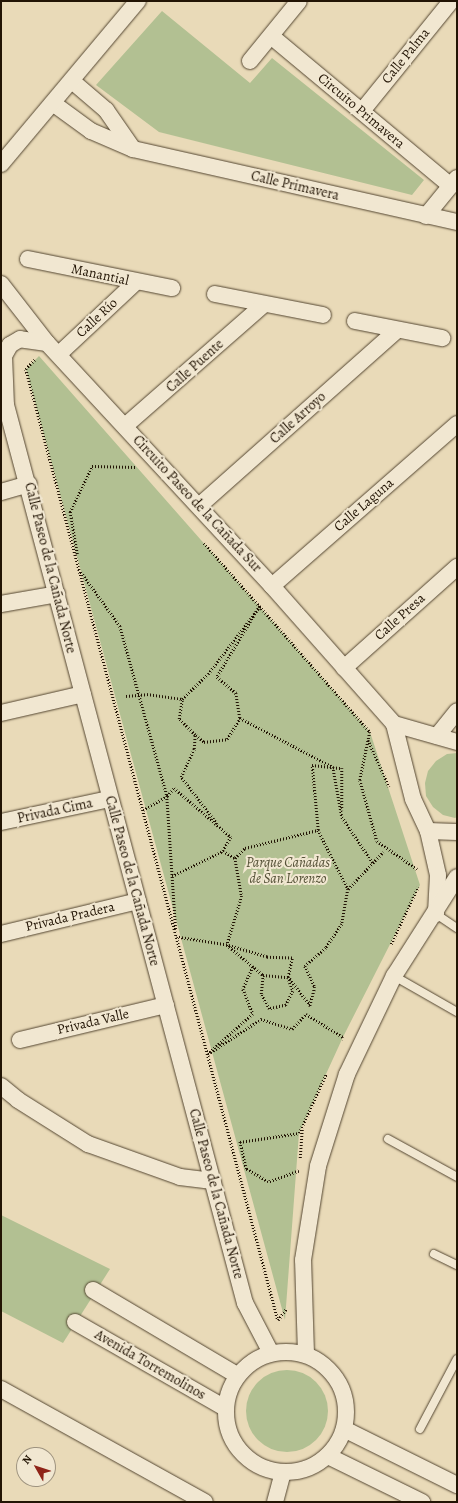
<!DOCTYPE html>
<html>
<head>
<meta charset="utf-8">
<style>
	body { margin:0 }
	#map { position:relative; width:458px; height:1503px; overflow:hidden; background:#e9dab8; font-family:Alegreya,serif }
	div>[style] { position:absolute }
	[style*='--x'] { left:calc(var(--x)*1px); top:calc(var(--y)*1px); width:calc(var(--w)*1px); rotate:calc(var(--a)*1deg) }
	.green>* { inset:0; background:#b2c092 }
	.round { border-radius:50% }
	.path>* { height:2.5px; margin-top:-1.25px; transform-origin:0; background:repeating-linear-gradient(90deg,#221404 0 1px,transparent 0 3px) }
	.roads { filter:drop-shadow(0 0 1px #544631) drop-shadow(0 0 1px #544631) }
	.service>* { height:8px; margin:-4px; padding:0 4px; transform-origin:4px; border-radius:4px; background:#f1e7d1 }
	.minor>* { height:16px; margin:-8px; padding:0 8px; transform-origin:8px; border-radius:8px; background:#f1e7d1 }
	.minor>.ring { margin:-8px; padding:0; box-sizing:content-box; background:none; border:16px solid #f1e7d1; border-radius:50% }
	span { translate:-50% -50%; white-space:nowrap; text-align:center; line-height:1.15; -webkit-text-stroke:4px #f1e7d1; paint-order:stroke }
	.street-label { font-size:14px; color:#221404 }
	.park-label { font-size:14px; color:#545036; font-style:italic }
	.frame { position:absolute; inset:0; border:2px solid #221404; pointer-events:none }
	.north { position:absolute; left:16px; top:1447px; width:40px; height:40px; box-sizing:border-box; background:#f1e7d1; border:1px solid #9e937f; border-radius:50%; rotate:309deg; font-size:11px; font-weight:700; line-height:16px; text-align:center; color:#221404 }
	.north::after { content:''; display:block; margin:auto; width:14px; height:18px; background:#8f2418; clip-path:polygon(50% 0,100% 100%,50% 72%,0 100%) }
</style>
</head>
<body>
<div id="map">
	<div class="green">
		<i style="clip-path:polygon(162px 11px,250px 83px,272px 58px,424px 180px,412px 195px,159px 132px,96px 85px)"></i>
		<i style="clip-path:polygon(39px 356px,370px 732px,420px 885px,343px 1037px,299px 1133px,285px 1320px,26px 369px)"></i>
		<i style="clip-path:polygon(457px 753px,457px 817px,455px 818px,443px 815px,433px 807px,426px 796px,425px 783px,428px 771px,436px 761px,447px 754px)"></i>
		<i style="clip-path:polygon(1px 1215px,110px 1269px,63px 1343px,1px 1311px)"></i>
		<i class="round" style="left:246px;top:1370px;width:82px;height:82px"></i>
	</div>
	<div class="path">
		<i style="--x:35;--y:360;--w:13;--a:135"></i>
		<i style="--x:26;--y:369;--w:984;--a:75.16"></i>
		<i style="--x:278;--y:1320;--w:14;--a:-54"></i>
		<i style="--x:204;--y:543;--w:252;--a:48.7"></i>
		<i style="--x:370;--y:732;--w:49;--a:101.8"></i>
		<i style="--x:360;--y:780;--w:63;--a:74.4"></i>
		<i style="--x:377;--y:841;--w:49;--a:35"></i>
		<i style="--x:77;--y:554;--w:43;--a:-99.5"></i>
		<i style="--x:70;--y:512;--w:51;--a:-64.4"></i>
		<i style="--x:92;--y:466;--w:44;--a:1.3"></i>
		<i style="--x:81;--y:572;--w:67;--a:54.2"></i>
		<i style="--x:120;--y:626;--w:176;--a:74.5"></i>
		<i style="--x:126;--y:696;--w:21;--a:-5"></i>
		<i style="--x:147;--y:694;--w:35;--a:8"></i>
		<i style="--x:196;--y:735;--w:11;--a:41"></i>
		<i style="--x:204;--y:742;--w:23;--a:-7"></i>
		<i style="--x:227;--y:739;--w:25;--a:-58"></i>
		<i style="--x:368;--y:740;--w:51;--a:65.5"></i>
		<i style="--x:167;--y:796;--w:11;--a:-49"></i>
		<i style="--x:174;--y:788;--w:75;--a:40.7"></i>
		<i style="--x:231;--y:837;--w:16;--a:120"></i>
		<i style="--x:223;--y:851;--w:14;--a:30"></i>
		<i style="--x:235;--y:858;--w:14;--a:-45"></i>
		<i style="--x:245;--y:848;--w:75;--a:-13.9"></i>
		<i style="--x:318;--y:830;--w:66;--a:63"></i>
		<i style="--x:348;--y:889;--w:36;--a:100"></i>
		<i style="--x:342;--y:924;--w:29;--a:124"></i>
		<i style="--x:326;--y:948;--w:28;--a:139"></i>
		<i style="--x:305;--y:966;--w:23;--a:65"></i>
		<i style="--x:315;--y:987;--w:20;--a:105"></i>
		<i style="--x:310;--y:1006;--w:36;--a:-127"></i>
		<i style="--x:288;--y:977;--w:19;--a:-78"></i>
		<i style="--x:292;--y:958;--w:25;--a:-178"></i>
		<i style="--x:267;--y:957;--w:42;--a:-163.3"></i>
		<i style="--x:227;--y:945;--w:51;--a:-170.9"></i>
		<i style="--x:143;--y:810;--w:28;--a:-30"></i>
		<i style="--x:167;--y:796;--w:134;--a:86.2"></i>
		<i style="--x:217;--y:824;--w:59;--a:-127.5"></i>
		<i style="--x:181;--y:777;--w:31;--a:-65"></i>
		<i style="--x:194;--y:749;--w:14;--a:-86"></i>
		<i style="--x:195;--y:735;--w:23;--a:-135"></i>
		<i style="--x:179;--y:719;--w:20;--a:-81"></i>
		<i style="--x:182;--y:699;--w:36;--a:-44"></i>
		<i style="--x:208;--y:674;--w:86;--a:-52.6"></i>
		<i style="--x:260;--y:606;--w:83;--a:121.2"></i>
		<i style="--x:217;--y:677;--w:25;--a:40"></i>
		<i style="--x:236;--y:693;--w:25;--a:81"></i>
		<i style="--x:240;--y:718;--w:105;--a:27.8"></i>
		<i style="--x:333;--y:767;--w:51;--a:79.8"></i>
		<i style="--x:342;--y:817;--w:55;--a:56"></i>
		<i style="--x:318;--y:830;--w:65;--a:-95.3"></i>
		<i style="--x:312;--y:765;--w:30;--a:6"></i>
		<i style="--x:342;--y:768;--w:42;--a:90"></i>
		<i style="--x:235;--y:858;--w:39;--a:80"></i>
		<i style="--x:242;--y:896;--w:51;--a:107"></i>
		<i style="--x:227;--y:945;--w:47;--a:39.8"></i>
		<i style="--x:263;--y:975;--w:25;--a:5"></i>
		<i style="--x:288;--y:977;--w:15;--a:70"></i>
		<i style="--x:293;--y:991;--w:16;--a:117"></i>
		<i style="--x:286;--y:1005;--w:17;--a:167"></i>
		<i style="--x:269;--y:1009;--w:17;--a:-118"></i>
		<i style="--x:261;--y:994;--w:19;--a:-84"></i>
		<i style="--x:172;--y:876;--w:57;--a:-26.1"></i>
		<i style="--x:348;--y:889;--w:51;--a:-46.6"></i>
		<i style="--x:391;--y:944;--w:63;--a:-64.7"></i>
		<i style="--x:253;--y:967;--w:24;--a:114"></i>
		<i style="--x:243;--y:989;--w:27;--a:68"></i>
		<i style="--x:253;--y:1014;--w:60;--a:138.4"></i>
		<i style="--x:208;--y:1054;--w:64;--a:-33.4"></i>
		<i style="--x:261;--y:1019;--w:33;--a:18"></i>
		<i style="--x:292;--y:1029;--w:21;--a:-47"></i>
		<i style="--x:306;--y:1014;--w:44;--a:31.9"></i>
		<i style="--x:343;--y:1037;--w:3;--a:108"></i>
		<i style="--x:300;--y:1158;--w:29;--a:-86"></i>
		<i style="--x:299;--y:1171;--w:33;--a:160"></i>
		<i style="--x:268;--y:1182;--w:26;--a:-149"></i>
		<i style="--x:246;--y:1169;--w:28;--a:-103"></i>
		<i style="--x:240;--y:1142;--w:60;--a:-8.7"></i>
		<i style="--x:299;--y:1133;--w:65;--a:-65.4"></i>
	</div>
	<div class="roads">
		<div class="service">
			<i style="--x:436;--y:914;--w:25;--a:34"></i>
			<i style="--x:394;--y:976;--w:73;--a:29.7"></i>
			<i style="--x:388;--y:1139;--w:79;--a:28.8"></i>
			<i style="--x:434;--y:1254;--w:25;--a:26"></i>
			<i style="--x:420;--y:1429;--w:79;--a:-62.1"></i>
		</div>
		<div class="minor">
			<i style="--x:271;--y:36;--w:234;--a:39.8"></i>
			<i style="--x:250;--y:61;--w:77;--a:-50.8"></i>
			<i style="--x:72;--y:81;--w:45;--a:40.5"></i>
			<i style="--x:106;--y:110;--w:47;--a:55.3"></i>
			<i style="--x:54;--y:104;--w:46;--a:36.1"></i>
			<i style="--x:91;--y:131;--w:46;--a:23.2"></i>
			<i style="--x:133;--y:149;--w:332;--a:12.7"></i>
			<i style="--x:362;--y:111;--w:141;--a:-51"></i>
			<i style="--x:1;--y:164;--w:213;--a:-50"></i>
			<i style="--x:426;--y:216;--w:49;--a:-50.8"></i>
			<i style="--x:28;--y:259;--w:147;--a:11.4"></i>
			<i style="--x:1;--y:284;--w:75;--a:52.1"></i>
			<i style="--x:47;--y:343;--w:331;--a:47.2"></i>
			<i style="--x:272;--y:586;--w:184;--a:48.5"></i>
			<i style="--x:394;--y:724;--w:77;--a:75.8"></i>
			<i style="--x:413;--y:799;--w:35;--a:65"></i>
			<i style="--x:428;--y:831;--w:45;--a:77.2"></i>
			<i style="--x:438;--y:875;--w:39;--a:93"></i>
			<i style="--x:215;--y:294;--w:110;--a:11"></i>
			<i style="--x:355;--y:321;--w:89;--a:11.1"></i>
			<i style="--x:47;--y:343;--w:27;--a:-172"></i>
			<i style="--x:20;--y:339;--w:12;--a:149"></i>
			<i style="--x:10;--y:345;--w:13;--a:119"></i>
			<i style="--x:4;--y:356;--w:49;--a:87.7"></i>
			<i style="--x:6;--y:405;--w:929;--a:75.1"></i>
			<i style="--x:245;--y:1303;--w:56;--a:62.5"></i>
			<i style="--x:59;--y:354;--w:105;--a:-43.1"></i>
			<i style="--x:125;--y:426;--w:184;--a:-41.2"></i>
			<i style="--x:1;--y:492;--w:29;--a:-16"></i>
			<i style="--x:199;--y:506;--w:265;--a:-41.6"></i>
			<i style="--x:272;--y:586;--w:246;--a:-41.2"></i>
			<i style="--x:1;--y:604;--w:57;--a:-10.1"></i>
			<i style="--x:344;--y:668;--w:152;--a:-41.8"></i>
			<i style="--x:1;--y:713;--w:84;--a:-13"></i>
			<i style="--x:394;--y:724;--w:66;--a:15.9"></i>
			<i style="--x:437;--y:736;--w:32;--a:-51"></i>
			<i style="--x:1;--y:822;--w:110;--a:-12"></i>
			<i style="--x:428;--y:831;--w:29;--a:2"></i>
			<i style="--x:1;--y:934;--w:141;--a:-13.5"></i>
			<i style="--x:20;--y:1040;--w:150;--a:-13.5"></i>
			<i style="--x:1;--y:1086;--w:22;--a:39"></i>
			<i style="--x:18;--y:1100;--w:83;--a:32.2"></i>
			<i style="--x:88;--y:1144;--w:98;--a:19.7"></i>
			<i style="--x:180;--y:1177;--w:33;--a:7"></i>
			<i style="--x:93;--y:1290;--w:167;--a:30.6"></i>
			<i style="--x:75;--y:1322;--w:173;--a:29.8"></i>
			<i class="ring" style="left:226px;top:1352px;width:104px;height:104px"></i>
			<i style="--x:306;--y:1354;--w:94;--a:-91.8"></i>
			<i style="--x:303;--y:1260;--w:95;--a:-80.9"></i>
			<i style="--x:318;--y:1166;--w:96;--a:-72.5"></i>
			<i style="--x:347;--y:1074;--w:109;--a:-64.4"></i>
			<i style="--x:394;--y:976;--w:117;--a:-57.5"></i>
			<i style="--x:1;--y:1389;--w:233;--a:29"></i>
			<i style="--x:344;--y:1429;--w:126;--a:26.4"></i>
			<i style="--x:328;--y:1456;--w:105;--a:26.1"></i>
			<i style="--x:275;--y:1502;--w:30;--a:-75"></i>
		</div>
	</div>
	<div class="street-label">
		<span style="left:406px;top:56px;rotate:-51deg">Calle Palma</span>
		<span style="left:361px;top:111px;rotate:40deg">Circuito Primavera</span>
		<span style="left:295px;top:186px;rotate:13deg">Calle Primavera</span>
		<span style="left:100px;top:275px;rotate:12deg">Manantial</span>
		<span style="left:97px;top:318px;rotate:-43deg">Calle Río</span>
		<span style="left:195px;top:366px;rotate:-42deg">Calle Puente</span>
		<span style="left:298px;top:418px;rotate:-42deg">Calle Arroyo</span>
		<span style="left:197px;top:504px;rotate:47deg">Circuito Paseo de la Cañada Sur</span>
		<span style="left:364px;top:505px;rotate:-41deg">Calle Laguna</span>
		<span style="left:50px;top:568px;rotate:76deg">Calle Paseo de la Cañada Norte</span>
		<span style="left:400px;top:617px;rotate:-42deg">Calle Presa</span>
		<span style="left:55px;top:811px;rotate:-12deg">Privada Cima</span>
		<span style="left:132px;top:881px;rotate:75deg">Calle Paseo de la Cañada Norte</span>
		<span style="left:70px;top:917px;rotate:-13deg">Privada Pradera</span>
		<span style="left:93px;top:1022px;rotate:-13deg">Privada Valle</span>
		<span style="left:216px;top:1194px;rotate:75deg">Calle Paseo de la Cañada Norte</span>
		<span style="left:150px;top:1365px;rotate:30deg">Avenida Torremolinos</span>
	</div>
	<div class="park-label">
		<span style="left:288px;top:871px">Parque Cañadas<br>de San Lorenzo</span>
	</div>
	<div class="frame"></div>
	<div class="north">N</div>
</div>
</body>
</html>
